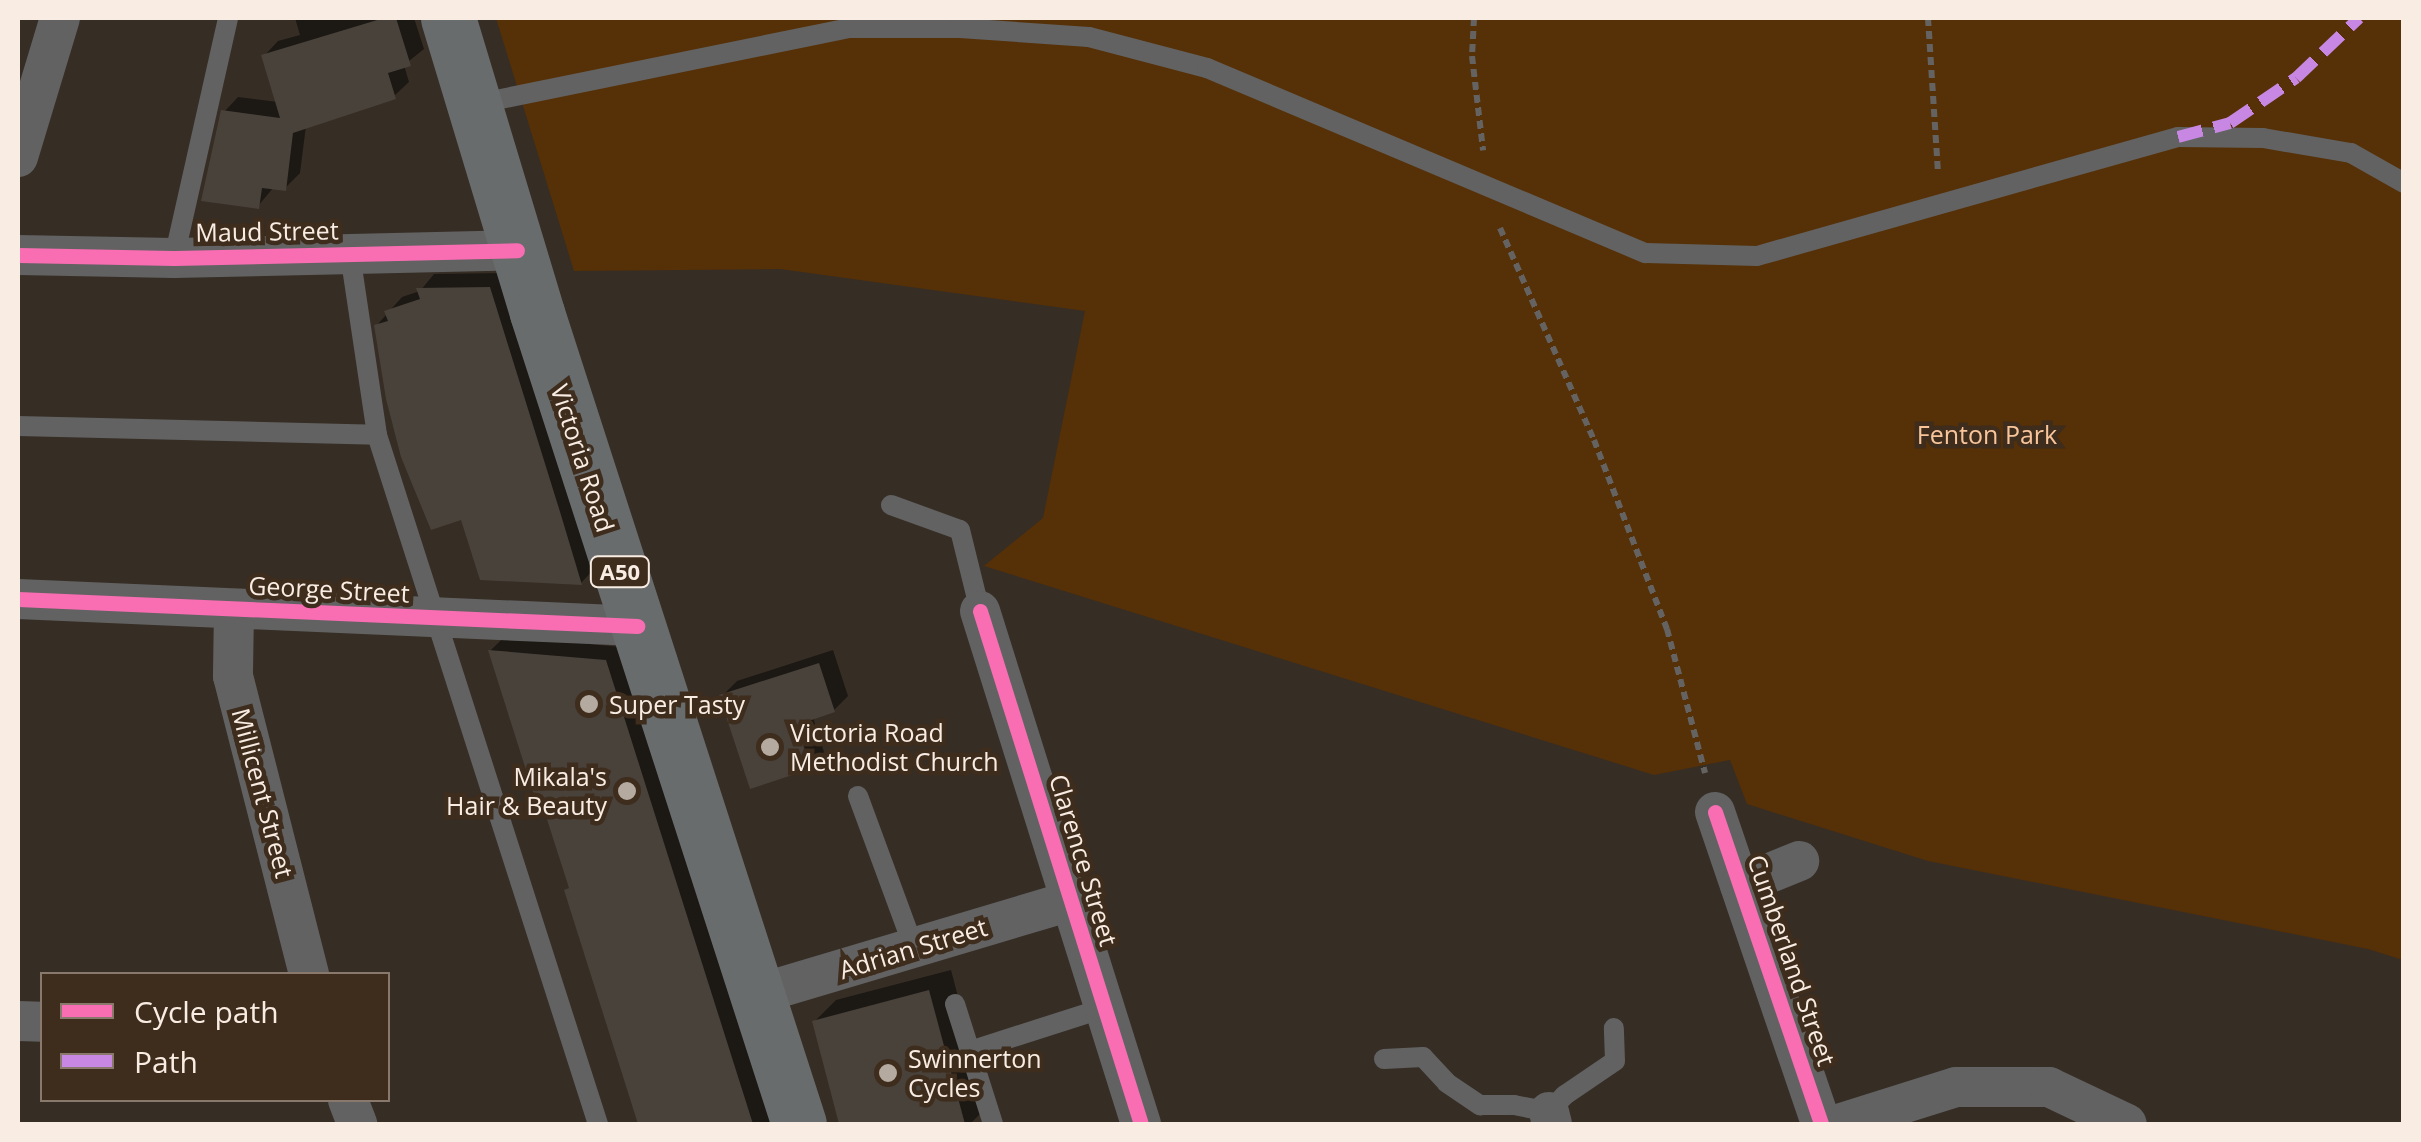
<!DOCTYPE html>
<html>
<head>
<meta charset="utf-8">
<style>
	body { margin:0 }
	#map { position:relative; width:2421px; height:1142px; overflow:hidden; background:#362d25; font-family:"Open Sans",sans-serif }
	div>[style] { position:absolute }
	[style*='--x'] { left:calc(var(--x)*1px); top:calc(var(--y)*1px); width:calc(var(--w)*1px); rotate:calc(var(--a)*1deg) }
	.green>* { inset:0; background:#563007 }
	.shadow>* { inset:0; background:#0007 }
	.building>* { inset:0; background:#49423b }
	.path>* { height:6px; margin-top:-3px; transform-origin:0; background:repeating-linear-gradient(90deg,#646361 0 8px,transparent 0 13px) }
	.lane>* { height:20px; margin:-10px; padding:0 10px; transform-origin:10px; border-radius:10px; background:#626262 }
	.street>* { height:40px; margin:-20px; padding:0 20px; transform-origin:20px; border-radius:20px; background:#626262 }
	.primary>* { height:55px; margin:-27.5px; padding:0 27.5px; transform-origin:27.5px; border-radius:27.5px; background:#696c6d }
	.quiet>* { height:12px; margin-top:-6px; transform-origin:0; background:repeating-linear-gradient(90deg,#c787e3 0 25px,transparent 0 37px) }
	.cycleway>* { height:15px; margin:-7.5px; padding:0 7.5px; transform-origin:7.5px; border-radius:7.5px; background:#f96db3 }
	.dots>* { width:28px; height:28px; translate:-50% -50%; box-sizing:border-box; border:5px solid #3e2c1d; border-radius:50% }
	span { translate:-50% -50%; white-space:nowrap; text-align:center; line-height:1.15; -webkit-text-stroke:9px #3e2c1d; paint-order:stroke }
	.shield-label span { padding:2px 8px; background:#3e2c1d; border:2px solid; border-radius:8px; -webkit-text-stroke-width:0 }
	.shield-label { font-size:22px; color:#f9ede3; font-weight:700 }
	.street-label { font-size:25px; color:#f9ede3 }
	.park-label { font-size:25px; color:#f8c59b }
	.poi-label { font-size:25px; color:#f9ede3 }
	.left { translate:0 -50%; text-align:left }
	.right { translate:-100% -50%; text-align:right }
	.frame { position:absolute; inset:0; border:20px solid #f9ede3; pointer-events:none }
	.legend { position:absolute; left:40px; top:972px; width:350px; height:130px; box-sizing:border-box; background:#3e2c1d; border:2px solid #89796c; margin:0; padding:12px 18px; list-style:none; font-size:30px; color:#f9ede3 }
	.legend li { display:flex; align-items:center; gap:20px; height:50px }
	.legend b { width:50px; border:2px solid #89796c }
</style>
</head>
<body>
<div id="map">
	<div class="green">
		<i style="clip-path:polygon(496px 18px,2403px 18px,2403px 960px,2368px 949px,1928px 861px,1747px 804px,1730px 760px,1654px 775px,984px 566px,1043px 518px,1085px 311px,780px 269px,574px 271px)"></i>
	</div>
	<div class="shadow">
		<i style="clip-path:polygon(295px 18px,414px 18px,424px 49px,404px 65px,409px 82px,394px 96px,306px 126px,300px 173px,285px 188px,274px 187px,258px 206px,224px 112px,238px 97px,278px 102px,264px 56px,278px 41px,300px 35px)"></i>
		<i style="clip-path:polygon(504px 273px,595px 568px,581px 583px,462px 517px,377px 325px,402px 297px,420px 291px,434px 274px)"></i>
		<i style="clip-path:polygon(505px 636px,620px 647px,772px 1124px,641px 1124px,567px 890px,571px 886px,546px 807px,541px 808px,491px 650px)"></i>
		<i style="clip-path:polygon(833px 650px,848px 696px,834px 710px,813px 717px,824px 752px,809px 767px,722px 696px,737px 681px)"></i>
		<i style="clip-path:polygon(951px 970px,987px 1107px,970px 1124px,842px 1124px,815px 1021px,836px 1000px)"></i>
	</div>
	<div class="building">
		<i style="clip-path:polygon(384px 18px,396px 18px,411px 66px,388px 73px,396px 99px,293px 133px,286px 191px,262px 188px,259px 209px,201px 201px,221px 110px,280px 118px,261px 55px)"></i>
		<i style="clip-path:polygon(490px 287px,561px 515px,582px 585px,480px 580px,461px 520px,431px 530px,401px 457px,386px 399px,374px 325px,388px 321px,384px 311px,420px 299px,416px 288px)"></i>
		<i style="clip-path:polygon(488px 650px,606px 660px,753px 1124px,638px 1124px,564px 890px,569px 888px,544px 810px,539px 811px)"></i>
		<i style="clip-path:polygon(819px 663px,835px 712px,797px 725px,811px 769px,750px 789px,719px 695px)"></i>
		<i style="clip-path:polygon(929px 990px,965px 1124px,839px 1124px,812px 1021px)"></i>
	</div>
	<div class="path">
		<i style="--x:1474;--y:18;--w:38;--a:93"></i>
		<i style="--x:1472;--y:56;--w:95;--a:83.3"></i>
		<i style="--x:1928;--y:18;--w:153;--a:86.3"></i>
		<i style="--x:1500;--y:228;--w:232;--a:66.1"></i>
		<i style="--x:1594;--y:440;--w:203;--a:68.9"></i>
		<i style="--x:1667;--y:629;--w:149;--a:75.2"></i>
	</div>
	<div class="lane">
		<i style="--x:476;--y:104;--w:381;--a:-11.5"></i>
		<i style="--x:849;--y:28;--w:111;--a:0"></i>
		<i style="--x:960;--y:28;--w:129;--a:4"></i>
		<i style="--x:1089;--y:37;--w:122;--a:14.7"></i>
		<i style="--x:1207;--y:68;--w:476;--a:22.9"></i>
		<i style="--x:1646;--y:253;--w:111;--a:1.5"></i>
		<i style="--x:1757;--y:256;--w:437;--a:-15.8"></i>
		<i style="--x:2178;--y:137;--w:85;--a:0.7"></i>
		<i style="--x:2263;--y:138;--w:89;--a:9.7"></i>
		<i style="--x:2351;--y:153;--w:61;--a:29.5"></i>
		<i style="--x:350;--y:254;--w:183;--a:81.5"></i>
		<i style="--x:377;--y:435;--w:724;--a:72.22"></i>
		<i style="--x:174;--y:258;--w:246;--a:-77.3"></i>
		<i style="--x:18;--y:426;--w:359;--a:1.4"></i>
		<i style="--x:891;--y:505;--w:73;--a:19.9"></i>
		<i style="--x:960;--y:530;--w:83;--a:76.1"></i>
		<i style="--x:858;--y:796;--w:162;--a:69.8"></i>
		<i style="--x:955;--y:1004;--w:126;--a:72.4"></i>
		<i style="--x:970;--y:1051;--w:141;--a:-17.8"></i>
		<i style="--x:1384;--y:1059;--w:39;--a:-3"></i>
		<i style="--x:1423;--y:1057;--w:35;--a:47"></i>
		<i style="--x:1447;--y:1083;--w:40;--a:34"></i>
		<i style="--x:1480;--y:1105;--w:34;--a:0"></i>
		<i style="--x:1514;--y:1105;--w:36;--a:11"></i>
		<i style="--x:1549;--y:1112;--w:23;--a:-47"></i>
		<i style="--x:1565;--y:1095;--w:60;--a:-34.2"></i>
		<i style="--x:1615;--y:1061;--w:33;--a:-92"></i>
	</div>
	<div class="street">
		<i style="--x:18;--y:157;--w:145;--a:-73.2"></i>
		<i style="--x:18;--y:255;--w:156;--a:1.1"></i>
		<i style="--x:174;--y:258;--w:343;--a:-1.3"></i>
		<i style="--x:18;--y:599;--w:620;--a:2.5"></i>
		<i style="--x:234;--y:609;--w:67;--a:90.9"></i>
		<i style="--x:233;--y:676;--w:308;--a:75.7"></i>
		<i style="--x:980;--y:611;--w:538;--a:72.58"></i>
		<i style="--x:1715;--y:812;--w:330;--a:71.2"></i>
		<i style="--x:1740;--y:885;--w:64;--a:-22.1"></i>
		<i style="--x:755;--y:995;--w:330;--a:-16.6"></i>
		<i style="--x:18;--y:1021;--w:24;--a:2"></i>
		<i style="--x:348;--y:1100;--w:26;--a:69"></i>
		<i style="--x:1549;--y:1112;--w:12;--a:76"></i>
		<i style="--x:1838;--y:1124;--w:124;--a:-17.4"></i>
		<i style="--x:1956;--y:1087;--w:93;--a:0"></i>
		<i style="--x:2049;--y:1087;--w:86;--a:25.4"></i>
	</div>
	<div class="primary">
		<i style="--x:448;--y:18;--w:308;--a:73.2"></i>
		<i style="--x:537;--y:313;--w:852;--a:72.1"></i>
	</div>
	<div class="quiet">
		<i style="--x:2178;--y:137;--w:54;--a:-15.1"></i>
		<i style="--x:2230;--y:123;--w:80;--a:-34.3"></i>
		<i style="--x:2296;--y:78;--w:87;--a:-43.6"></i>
	</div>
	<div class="cycleway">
		<i style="--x:18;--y:255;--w:156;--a:1.1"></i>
		<i style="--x:174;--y:258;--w:343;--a:-1.3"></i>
		<i style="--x:18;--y:599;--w:620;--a:2.5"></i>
		<i style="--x:980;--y:611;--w:538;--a:72.58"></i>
		<i style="--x:1715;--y:812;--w:330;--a:71.2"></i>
	</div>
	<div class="dots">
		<i style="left:589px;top:704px;background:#b5aaa0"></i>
		<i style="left:770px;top:747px;background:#b5aaa0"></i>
		<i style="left:627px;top:791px;background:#b5aaa0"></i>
		<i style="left:888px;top:1073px;background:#b5aaa0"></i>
	</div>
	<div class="shield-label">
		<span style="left:620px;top:572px">A50</span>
	</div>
	<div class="street-label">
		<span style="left:267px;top:231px;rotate:-1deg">Maud Street</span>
		<span style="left:583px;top:458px;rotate:72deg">Victoria Road</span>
		<span style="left:329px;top:589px;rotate:3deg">George Street</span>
		<span style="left:263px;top:793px;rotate:75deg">Millicent Street</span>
		<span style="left:1084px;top:860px;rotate:73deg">Clarence Street</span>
		<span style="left:913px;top:948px;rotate:-17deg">Adrian Street</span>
		<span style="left:1792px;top:960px;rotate:71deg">Cumberland Street</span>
	</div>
	<div class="park-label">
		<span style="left:1987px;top:434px">Fenton Park</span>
	</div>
	<div class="poi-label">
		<span class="left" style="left:609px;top:704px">Super Tasty</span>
		<span class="left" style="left:790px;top:747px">Victoria Road<br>Methodist Church</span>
		<span class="right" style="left:607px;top:791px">Mikala's<br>Hair &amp; Beauty</span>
		<span class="left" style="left:908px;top:1073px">Swinnerton<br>Cycles</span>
	</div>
	<div class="frame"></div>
	<ul class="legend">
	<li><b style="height:12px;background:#f96db3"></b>Cycle path</li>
	<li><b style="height:12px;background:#c787e3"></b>Path</li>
	</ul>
</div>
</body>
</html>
